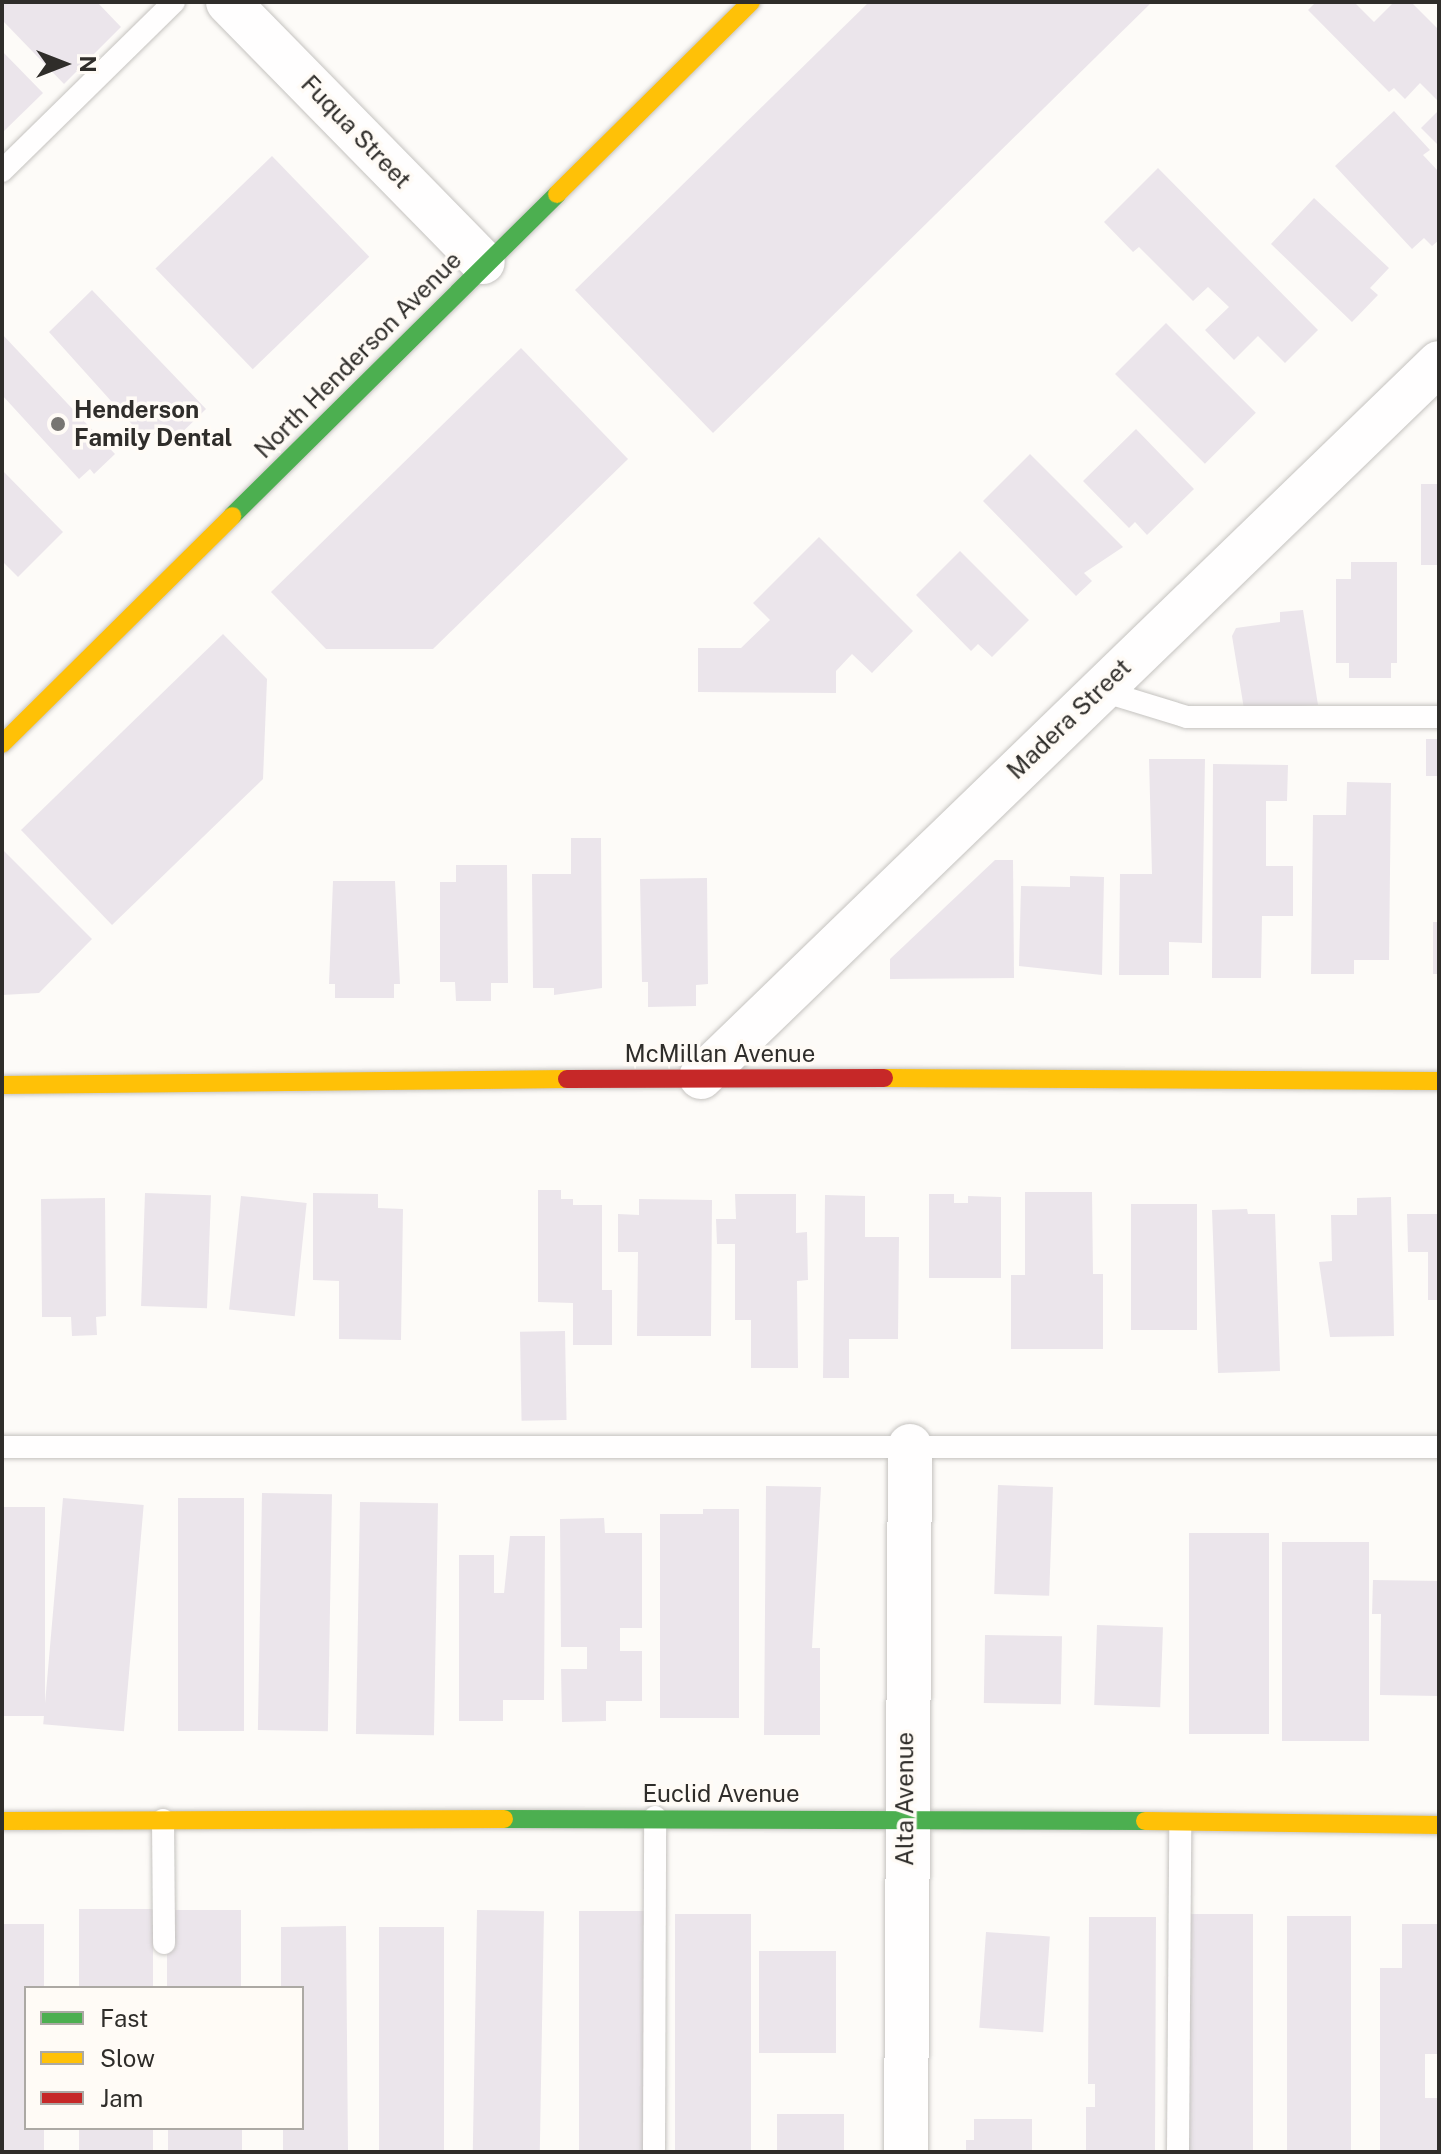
<!DOCTYPE html>
<html>
<head>
<meta charset="utf-8">
<style>
	body { margin:0 }
	#map { position:relative; width:1441px; height:2154px; overflow:hidden; background:#fdfbf8; font-family:"Public Sans",sans-serif }
	div>[style] { position:absolute }
	[style*='--x'] { left:calc(var(--x)*1px); top:calc(var(--y)*1px); width:calc(var(--w)*1px); rotate:calc(var(--a)*1deg) }
	.building>* { inset:0; background:#ebe5eb; transform-origin:0 0 }
	.roads { filter:drop-shadow(0 0 2px #c5c3c0) drop-shadow(0 0 2px #c5c3c0) }
	.lane>* { height:22px; margin:-11px; padding:0 11px; transform-origin:11px; border-radius:11px; background:#fffefe }
	.street>* { height:44px; margin:-22px; padding:0 22px; transform-origin:22px; border-radius:22px; background:#fffefe }
	.fast>* { height:18px; margin:-9px; padding:0 9px; transform-origin:9px; border-radius:9px; background:#4caf50 }
	.slow>* { height:18px; margin:-9px; padding:0 9px; transform-origin:9px; border-radius:9px; background:#ffc107 }
	.jam>* { height:18px; margin:-9px; padding:0 9px; transform-origin:9px; border-radius:9px; background:#c62828 }
	.dots>* { width:22px; height:22px; translate:-50% -50%; box-sizing:border-box; border:4px solid #fffbf6; border-radius:50% }
	span { translate:-50% -50%; white-space:nowrap; text-align:center; line-height:1.15; -webkit-text-stroke:7px #fffbf6; paint-order:stroke }
	.street-label { font-size:24px; color:#2f2d2a }
	.poi-label { font-size:24px; color:#2f2d2a; font-weight:700 }
	.left { translate:0 -50%; text-align:left }
	.frame { position:absolute; inset:0; border:4px solid #2f2d2a; pointer-events:none }
	.legend { position:absolute; left:24px; top:1986px; width:280px; height:144px; box-sizing:border-box; background:#fffbf6; border:2px solid #aca9a4; margin:0; padding:10px 14px; list-style:none; font-size:24px; color:#2f2d2a }
	.legend li { display:flex; align-items:center; gap:16px; height:40px }
	.legend b { width:40px; border:2px solid #aca9a4 }
	.north { position:absolute; left:24px; top:24px; width:80px; height:80px; -webkit-text-stroke:6px #fffbf6; paint-order:stroke; rotate:90deg; font-size:22px; font-weight:700; line-height:32px; text-align:center; color:#2f2d2a }
	.north::after { content:''; display:block; margin:auto; width:28px; height:36px; background:#2f2d2a; clip-path:polygon(50% 0,100% 100%,50% 72%,0 100%) }
</style>
</head>
<body>
<div id="map">
	<div class="building">
		<i style="clip-path:polygon(2px 2px,97px 2px,121px 27px,64px 84px,2px 20px)"></i>
		<i style="clip-path:polygon(869px 2px,1152px 2px,713px 433px,575px 290px)"></i>
		<i style="clip-path:polygon(1316px 2px,1354px 2px,1374px 22px,1394px 2px,1411px 2px,1439px 30px,1439px 102px,1420px 83px,1405px 99px,1394px 88px,1389px 92px,1308px 10px)"></i>
		<i style="clip-path:polygon(2px 51px,43px 93px,2px 133px)"></i>
		<i style="clip-path:polygon(1439px 110px,1439px 146px,1421px 128px)"></i>
		<i style="clip-path:polygon(1394px 111px,1430px 150px,1423px 155px,1439px 172px,1439px 240px,1432px 246px,1424px 238px,1412px 249px,1335px 166px)"></i>
		<i style="left:272px;top:156px;width:140px;height:162px;rotate:46deg"></i>
		<i style="clip-path:polygon(1158px 168px,1318px 330px,1285px 363px,1258px 336px,1234px 360px,1205px 330px,1229px 307px,1208px 287px,1193px 301px,1139px 247px,1133px 252px,1104px 222px)"></i>
		<i style="clip-path:polygon(1314px 198px,1389px 268px,1370px 288px,1378px 295px,1352px 322px,1271px 244px)"></i>
		<i style="clip-path:polygon(92px 290px,206px 409px,168px 446px,156px 433px,147px 441px,49px 332px)"></i>
		<i style="left:1166px;top:323px;width:127px;height:72px;rotate:45deg"></i>
		<i style="clip-path:polygon(2px 334px,115px 454px,94px 474px,90px 469px,79px 479px,2px 395px)"></i>
		<i style="clip-path:polygon(521px 348px,628px 459px,433px 649px,326px 649px,271px 592px)"></i>
		<i style="clip-path:polygon(1136px 429px,1194px 489px,1147px 535px,1135px 522px,1129px 528px,1083px 481px)"></i>
		<i style="clip-path:polygon(1030px 454px,1123px 547px,1084px 573px,1092px 581px,1076px 596px,983px 501px)"></i>
		<i style="clip-path:polygon(2px 470px,63px 532px,18px 577px,2px 561px)"></i>
		<i style="left:1421px;top:484px;width:18px;height:81px"></i>
		<i style="clip-path:polygon(819px 537px,913px 631px,872px 673px,852px 654px,836px 671px,836px 693px,698px 692px,698px 648px,741px 648px,770px 620px,753px 603px)"></i>
		<i style="clip-path:polygon(960px 551px,1029px 620px,992px 657px,978px 644px,971px 651px,916px 595px)"></i>
		<i style="clip-path:polygon(1351px 562px,1397px 562px,1397px 663px,1391px 663px,1391px 678px,1349px 678px,1349px 663px,1336px 663px,1336px 579px,1351px 579px)"></i>
		<i style="clip-path:polygon(1303px 610px,1318px 705px,1244px 709px,1232px 636px,1236px 628px,1280px 622px,1280px 612px)"></i>
		<i style="clip-path:polygon(223px 634px,267px 679px,263px 779px,112px 925px,21px 830px)"></i>
		<i style="left:1426px;top:739px;width:13px;height:37px"></i>
		<i style="clip-path:polygon(1149px 759px,1205px 759px,1202px 943px,1169px 942px,1169px 975px,1119px 975px,1120px 874px,1152px 874px)"></i>
		<i style="clip-path:polygon(1213px 764px,1288px 765px,1287px 801px,1266px 801px,1266px 866px,1293px 866px,1293px 916px,1262px 916px,1261px 978px,1212px 978px)"></i>
		<i style="clip-path:polygon(1347px 782px,1391px 783px,1389px 960px,1354px 960px,1354px 974px,1311px 974px,1313px 815px,1346px 815px)"></i>
		<i style="clip-path:polygon(571px 838px,601px 838px,602px 988px,554px 995px,554px 988px,533px 988px,532px 874px,571px 874px)"></i>
		<i style="clip-path:polygon(4px 851px,92px 939px,39px 993px,2px 995px)"></i>
		<i style="clip-path:polygon(995px 860px,1013px 860px,1014px 978px,890px 979px,890px 959px)"></i>
		<i style="clip-path:polygon(456px 865px,507px 865px,508px 983px,491px 983px,491px 1001px,456px 1001px,455px 982px,440px 982px,440px 882px,456px 882px)"></i>
		<i style="clip-path:polygon(1070px 876px,1104px 877px,1102px 975px,1019px 966px,1021px 886px,1070px 887px)"></i>
		<i style="clip-path:polygon(707px 878px,708px 984px,696px 985px,696px 1006px,648px 1007px,648px 982px,642px 982px,640px 879px)"></i>
		<i style="clip-path:polygon(333px 881px,395px 881px,400px 984px,394px 984px,394px 998px,335px 998px,335px 984px,329px 984px)"></i>
		<i style="left:1433px;top:922px;width:6px;height:52px"></i>
		<i style="clip-path:polygon(538px 1190px,561px 1190px,561px 1199px,573px 1199px,573px 1205px,602px 1205px,602px 1290px,612px 1290px,612px 1345px,573px 1345px,573px 1303px,538px 1302px)"></i>
		<i style="clip-path:polygon(1025px 1192px,1092px 1192px,1093px 1274px,1103px 1274px,1103px 1349px,1011px 1349px,1011px 1275px,1025px 1275px)"></i>
		<i style="left:145px;top:1193px;width:66px;height:113px;rotate:2deg"></i>
		<i style="clip-path:polygon(313px 1193px,378px 1194px,378px 1208px,403px 1209px,401px 1340px,339px 1339px,339px 1281px,313px 1280px)"></i>
		<i style="clip-path:polygon(735px 1194px,796px 1194px,796px 1233px,807px 1232px,808px 1280px,797px 1281px,798px 1368px,751px 1368px,751px 1320px,735px 1320px,735px 1244px,717px 1244px,716px 1219px,736px 1219px)"></i>
		<i style="clip-path:polygon(929px 1194px,954px 1194px,954px 1203px,968px 1203px,968px 1196px,1001px 1197px,1001px 1278px,929px 1278px)"></i>
		<i style="clip-path:polygon(825px 1195px,865px 1196px,865px 1237px,899px 1237px,898px 1339px,849px 1339px,849px 1378px,823px 1378px)"></i>
		<i style="left:241px;top:1196px;width:66px;height:114px;rotate:6deg"></i>
		<i style="clip-path:polygon(1391px 1197px,1394px 1336px,1330px 1337px,1319px 1262px,1332px 1261px,1331px 1215px,1357px 1215px,1357px 1198px)"></i>
		<i style="clip-path:polygon(105px 1198px,106px 1316px,96px 1317px,97px 1335px,72px 1336px,71px 1317px,42px 1317px,41px 1199px)"></i>
		<i style="clip-path:polygon(639px 1199px,712px 1200px,711px 1336px,637px 1336px,638px 1252px,618px 1252px,618px 1214px,639px 1215px)"></i>
		<i style="left:1131px;top:1204px;width:66px;height:126px"></i>
		<i style="clip-path:polygon(1247px 1209px,1248px 1214px,1275px 1214px,1280px 1371px,1218px 1373px,1212px 1210px)"></i>
		<i style="clip-path:polygon(1407px 1214px,1439px 1214px,1439px 1300px,1428px 1300px,1428px 1252px,1408px 1252px)"></i>
		<i style="left:565px;top:1331px;width:89px;height:45px;rotate:89deg"></i>
		<i style="left:998px;top:1485px;width:55px;height:109px;rotate:2deg"></i>
		<i style="clip-path:polygon(766px 1486px,821px 1487px,812px 1648px,820px 1648px,820px 1735px,764px 1735px)"></i>
		<i style="left:262px;top:1493px;width:70px;height:237px;rotate:1deg"></i>
		<i style="left:63px;top:1498px;width:81px;height:227px;rotate:5deg"></i>
		<i style="left:178px;top:1498px;width:66px;height:233px"></i>
		<i style="left:360px;top:1502px;width:78px;height:232px;rotate:1deg"></i>
		<i style="left:2px;top:1507px;width:43px;height:209px"></i>
		<i style="clip-path:polygon(703px 1509px,739px 1509px,739px 1718px,660px 1718px,660px 1514px,703px 1514px)"></i>
		<i style="clip-path:polygon(604px 1518px,605px 1533px,642px 1533px,642px 1628px,620px 1628px,620px 1651px,642px 1651px,642px 1701px,606px 1701px,606px 1721px,562px 1722px,561px 1669px,587px 1669px,587px 1647px,561px 1647px,560px 1519px)"></i>
		<i style="left:1189px;top:1533px;width:80px;height:201px"></i>
		<i style="clip-path:polygon(510px 1536px,545px 1536px,544px 1700px,503px 1700px,503px 1721px,459px 1721px,459px 1555px,494px 1555px,494px 1593px,504px 1593px)"></i>
		<i style="left:1282px;top:1542px;width:87px;height:199px"></i>
		<i style="clip-path:polygon(1373px 1580px,1439px 1581px,1439px 1696px,1380px 1695px,1381px 1614px,1372px 1614px)"></i>
		<i style="left:1097px;top:1625px;width:66px;height:80px;rotate:2deg"></i>
		<i style="left:985px;top:1635px;width:77px;height:68px;rotate:1deg"></i>
		<i style="left:79px;top:1909px;width:74px;height:79px"></i>
		<i style="left:241px;top:1910px;width:78px;height:74px;rotate:90deg"></i>
		<i style="left:477px;top:1910px;width:67px;height:242px;rotate:1deg"></i>
		<i style="left:579px;top:1911px;width:68px;height:241px"></i>
		<i style="left:675px;top:1914px;width:76px;height:238px"></i>
		<i style="left:1187px;top:1914px;width:66px;height:238px"></i>
		<i style="left:1287px;top:1916px;width:64px;height:236px"></i>
		<i style="clip-path:polygon(1089px 1917px,1156px 1917px,1155px 2152px,1086px 2152px,1086px 2107px,1095px 2107px,1095px 2084px,1088px 2084px)"></i>
		<i style="clip-path:polygon(2px 1924px,44px 1924px,44px 1988px,26px 1988px,26px 2128px,44px 2128px,44px 2152px,2px 2152px)"></i>
		<i style="clip-path:polygon(1402px 1924px,1439px 1924px,1439px 2054px,1425px 2054px,1425px 2098px,1439px 2098px,1439px 2152px,1380px 2152px,1380px 1968px,1402px 1968px)"></i>
		<i style="clip-path:polygon(346px 1926px,348px 2152px,283px 2152px,283px 2128px,302px 2128px,302px 1988px,281px 1988px,281px 1927px)"></i>
		<i style="left:379px;top:1927px;width:65px;height:225px"></i>
		<i style="left:986px;top:1932px;width:64px;height:96px;rotate:4deg"></i>
		<i style="left:759px;top:1951px;width:77px;height:102px"></i>
		<i style="left:777px;top:2114px;width:67px;height:38px"></i>
		<i style="clip-path:polygon(974px 2119px,1032px 2119px,1032px 2152px,966px 2152px,966px 2140px,974px 2140px)"></i>
		<i style="left:79px;top:2128px;width:74px;height:24px"></i>
		<i style="left:168px;top:2128px;width:74px;height:24px"></i>
	</div>
	<div class="roads">
		<div class="lane">
			<i style="--x:2;--y:171;--w:241;--a:-44.5"></i>
			<i style="--x:1099;--y:690;--w:92;--a:17.1"></i>
			<i style="--x:1187;--y:717;--w:252;--a:0"></i>
			<i style="--x:2;--y:1447;--w:1437;--a:0"></i>
			<i style="--x:163;--y:1820;--w:123;--a:89.5"></i>
			<i style="--x:654;--y:2149;--w:332;--a:-89.8"></i>
			<i style="--x:1178;--y:2151;--w:327;--a:-89.6"></i>
		</div>
		<div class="street">
			<i style="--x:228;--y:2;--w:364;--a:45.6"></i>
			<i style="--x:701;--y:1077;--w:1027;--a:-44.05"></i>
			<i style="--x:906;--y:2152;--w:706;--a:-89.68"></i>
		</div>
		<div class="fast">
			<i style="--x:232;--y:516;--w:458;--a:-44.7"></i>
			<i style="--x:504;--y:1819;--w:641;--a:0.18"></i>
		</div>
		<div class="slow">
			<i style="--x:557;--y:194;--w:273;--a:-44.7"></i>
			<i style="--x:2;--y:744;--w:324;--a:-44.7"></i>
			<i style="--x:884;--y:1078;--w:555;--a:0.31"></i>
			<i style="--x:2;--y:1085;--w:565;--a:-0.61"></i>
			<i style="--x:2;--y:1821;--w:502;--a:-0.23"></i>
			<i style="--x:1145;--y:1821;--w:294;--a:0.8"></i>
		</div>
		<div class="jam">
			<i style="--x:567;--y:1079;--w:317;--a:-0.2"></i>
		</div>
	</div>
	<div class="dots">
		<i style="left:58px;top:424px;background:#777572"></i>
	</div>
	<div class="street-label">
		<span style="left:356px;top:132px;rotate:46deg">Fuqua Street</span>
		<span style="left:358px;top:355px;rotate:-45deg">North Henderson Avenue</span>
		<span style="left:1069px;top:719px;rotate:-44deg">Madera Street</span>
		<span style="left:720px;top:1054px">McMillan Avenue</span>
		<span style="left:721px;top:1794px">Euclid Avenue</span>
		<span style="left:905px;top:1799px;rotate:-90deg">Alta Avenue</span>
	</div>
	<div class="poi-label">
		<span class="left" style="left:74px;top:424px">Henderson<br>Family Dental</span>
	</div>
	<div class="frame"></div>
	<ul class="legend">
	<li><b style="height:10px;background:#4caf50"></b>Fast</li>
	<li><b style="height:10px;background:#ffc107"></b>Slow</li>
	<li><b style="height:10px;background:#c62828"></b>Jam</li>
	</ul>
	<div class="north">N</div>
</div>
</body>
</html>
